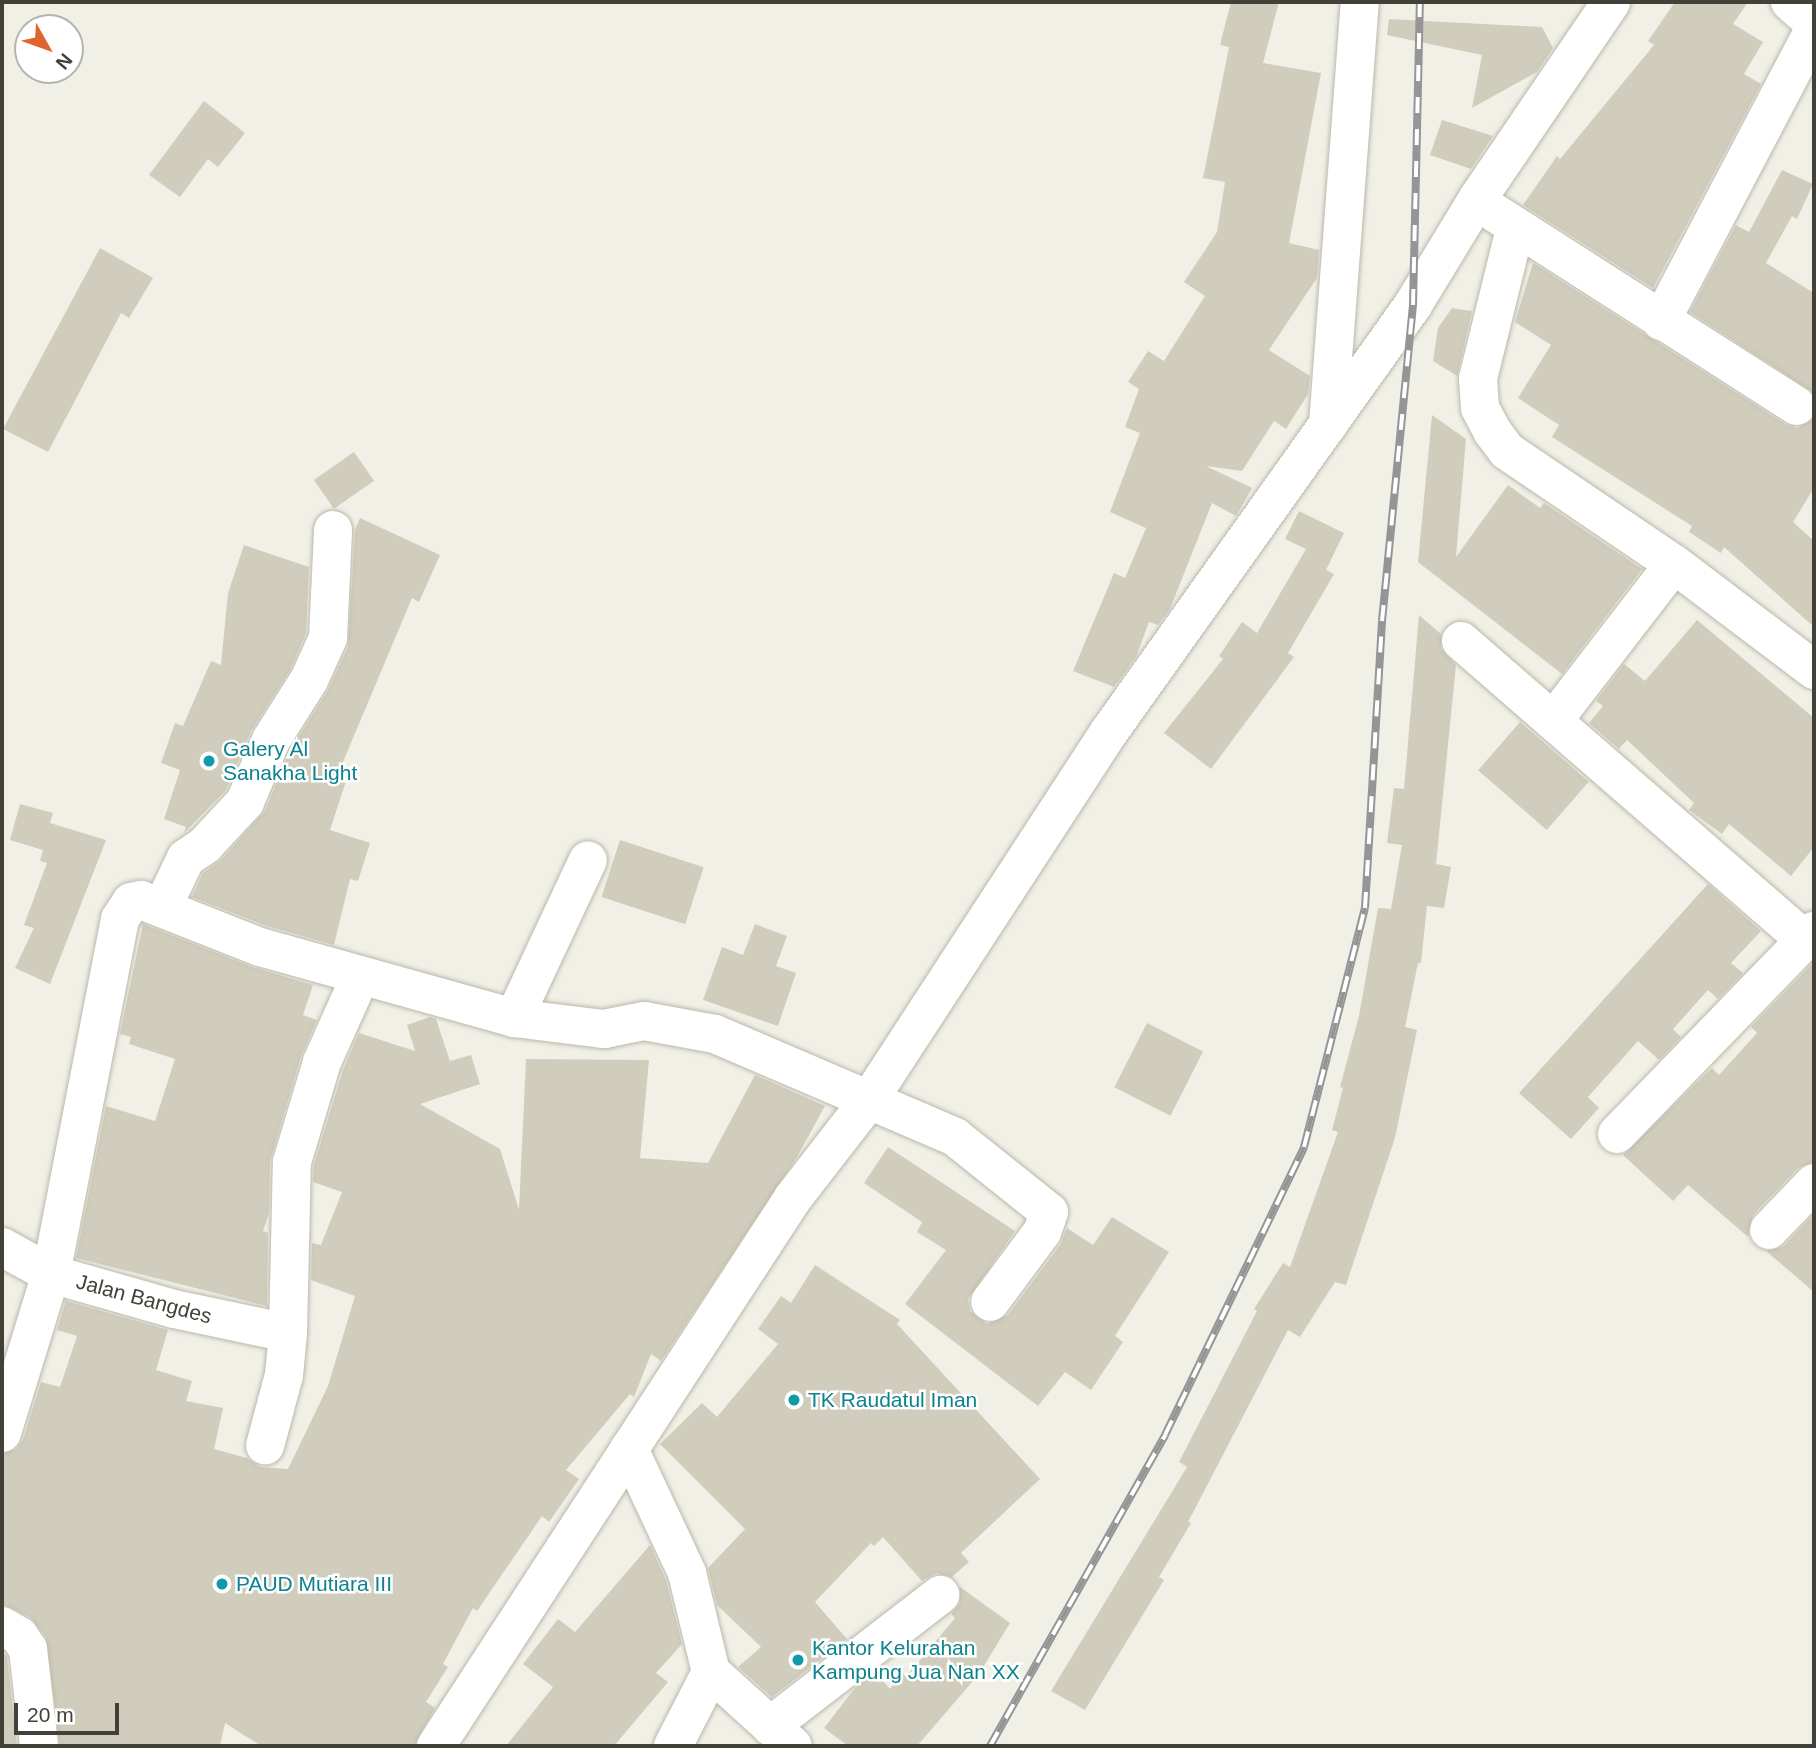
<!DOCTYPE html>
<html>
<head>
<meta charset="utf-8">
<style>
	body { margin:0 }
	#map { position:relative; width:1816px; height:1748px; overflow:hidden; background:#f1f0e7; font-family:Arial,sans-serif }
	div>[style] { position:absolute }
	[style*='--x'] { left:calc(var(--x)*1px); top:calc(var(--y)*1px); width:calc(var(--w)*1px); rotate:calc(var(--a)*1deg) }
	.building>* { inset:0; background:#d1cdbd; transform-origin:0 0 }
	.roads { filter:drop-shadow(0 0 2px #bbb8aa) drop-shadow(0 0 2px #bbb8aa) }
	.minor>* { height:38px; margin:-19px; padding:0 19px; transform-origin:19px; border-radius:19px; background:#fff }
	.rail>* { height:8px; margin-top:-4px; transform-origin:0; background:repeating-linear-gradient(90deg,#fff 0 16px,#959595 0 32px); box-sizing:border-box; border-block:2px solid #959595 }
	.dots>* { width:19px; height:19px; translate:-50% -50%; box-sizing:border-box; border:4px solid #fff; border-radius:50% }
	span { translate:-50% -50%; white-space:nowrap; text-align:center; line-height:1.15; -webkit-text-stroke:5px #fff; paint-order:stroke }
	.culture-label { font-size:21px; color:#0d838f }
	.left { translate:0 -50%; text-align:left }
	.street-label { font-size:21px; color:#434037 }
	.frame { position:absolute; inset:0; border:4px solid #434037; pointer-events:none }
	.north { position:absolute; left:14px; top:14px; width:70px; height:70px; box-sizing:border-box; background:#fff; border:2px solid #b4b3af; border-radius:50%; rotate:130deg; font-size:19px; font-weight:700; line-height:28px; text-align:center; color:#434037 }
	.north::after { content:''; display:block; margin:auto; width:24px; height:32px; background:#e0642f; clip-path:polygon(50% 0,100% 100%,50% 72%,0 100%) }
	.scale { position:absolute; left:14px; top:1703px; width:105px; height:32px; box-sizing:border-box; border:4px solid #434037; border-top:0; padding-left:9px; font-size:21px; line-height:24px; white-space:nowrap; color:#434037; -webkit-text-stroke:5px #fff; paint-order:stroke }
</style>
</head>
<body>
<div id="map">
	<div class="building">
		<i style="clip-path:polygon(1231px 2px,1279px 2px,1263px 63px,1321px 73px,1289px 243px,1319px 250px,1317px 278px,1269px 350px,1310px 376px,1308px 394px,1286px 429px,1274px 421px,1242px 471px,1206px 466px,1252px 488px,1236px 516px,1212px 503px,1170px 609px,1158px 625px,1149px 622px,1136px 657px,1114px 687px,1073px 671px,1114px 573px,1125px 578px,1146px 528px,1110px 512px,1140px 433px,1125px 427px,1139px 389px,1128px 382px,1148px 351px,1164px 361px,1205px 296px,1184px 282px,1217px 232px,1225px 182px,1203px 178px,1229px 47px,1220px 45px)"></i>
		<i style="clip-path:polygon(1675px 2px,1748px 2px,1733px 24px,1763px 42px,1744px 74px,1761px 84px,1653px 288px,1523px 205px,1557px 156px,1560px 159px,1654px 45px,1648px 41px)"></i>
		<i style="clip-path:polygon(1389px 19px,1542px 27px,1553px 48px,1537px 72px,1472px 108px,1482px 55px,1387px 35px)"></i>
		<i style="clip-path:polygon(204px 101px,245px 133px,218px 167px,208px 159px,180px 197px,149px 175px)"></i>
		<i style="clip-path:polygon(1442px 120px,1493px 136px,1471px 169px,1430px 155px)"></i>
		<i style="clip-path:polygon(1782px 170px,1813px 184px,1797px 219px,1792px 216px,1766px 263px,1814px 293px,1814px 393px,1690px 312px,1736px 225px,1749px 232px)"></i>
		<i style="clip-path:polygon(100px 248px,153px 278px,129px 318px,121px 313px,48px 452px,3px 429px)"></i>
		<i style="clip-path:polygon(1533px 263px,1785px 424px,1797px 428px,1814px 419px,1814px 488px,1793px 522px,1814px 541px,1814px 627px,1724px 547px,1721px 553px,1689px 532px,1692px 526px,1552px 437px,1559px 425px,1518px 398px,1551px 345px,1515px 322px)"></i>
		<i style="clip-path:polygon(1452px 308px,1472px 311px,1457px 376px,1433px 361px,1438px 328px)"></i>
		<i style="clip-path:polygon(1432px 415px,1466px 439px,1456px 557px,1508px 485px,1540px 508px,1544px 503px,1642px 569px,1562px 674px,1418px 562px)"></i>
		<i style="left:354px;top:452px;width:35px;height:49px;rotate:55deg"></i>
		<i style="clip-path:polygon(1299px 511px,1344px 533px,1326px 570px,1334px 574px,1288px 653px,1294px 657px,1211px 769px,1164px 733px,1223px 659px,1219px 656px,1242px 622px,1257px 633px,1306px 549px,1285px 539px)"></i>
		<i style="clip-path:polygon(360px 518px,440px 555px,419px 602px,412px 598px,340px 769px,349px 772px,330px 830px,370px 843px,358px 881px,350px 879px,334px 945px,267px 926px,192px 897px,203px 873px,221px 860px,265px 811px,290px 750px,327px 692px,348px 647px,355px 530px)"></i>
		<i style="clip-path:polygon(244px 545px,309px 567px,306px 633px,290px 670px,251px 731px,226px 790px,184px 833px,186px 827px,164px 819px,180px 770px,161px 763px,175px 723px,183px 726px,211px 661px,221px 665px,228px 593px)"></i>
		<i style="clip-path:polygon(1419px 615px,1441px 634px,1441px 649px,1456px 665px,1436px 864px,1451px 867px,1444px 908px,1427px 906px,1421px 963px,1418px 963px,1405px 1027px,1417px 1030px,1395px 1138px,1346px 1285px,1335px 1282px,1300px 1337px,1288px 1330px,1188px 1522px,1191px 1523px,1159px 1577px,1164px 1580px,1085px 1710px,1051px 1691px,1187px 1467px,1179px 1462px,1257px 1311px,1254px 1309px,1283px 1263px,1290px 1267px,1338px 1132px,1332px 1130px,1343px 1088px,1340px 1087px,1359px 1016px,1378px 908px,1391px 909px,1402px 845px,1387px 843px,1394px 788px,1404px 789px)"></i>
		<i style="clip-path:polygon(1697px 620px,1814px 718px,1814px 847px,1791px 876px,1729px 824px,1722px 834px,1689px 810px,1694px 803px,1627px 740px,1619px 749px,1589px 723px,1603px 706px,1596px 701px,1624px 664px,1645px 681px)"></i>
		<i style="left:1520px;top:722px;width:91px;height:64px;rotate:41deg"></i>
		<i style="clip-path:polygon(20px 804px,53px 813px,50px 823px,106px 840px,50px 984px,15px 968px,34px 928px,24px 925px,47px 863px,40px 861px,43px 850px,10px 840px)"></i>
		<i style="left:620px;top:840px;width:88px;height:60px;rotate:18deg"></i>
		<i style="clip-path:polygon(1708px 884px,1761px 931px,1731px 963px,1743px 973px,1718px 999px,1708px 990px,1673px 1029px,1681px 1037px,1659px 1060px,1638px 1041px,1588px 1097px,1599px 1108px,1571px 1139px,1519px 1093px)"></i>
		<i style="clip-path:polygon(143px 924px,252px 967px,313px 985px,303px 1015px,317px 1020px,301px 1056px,270px 1161px,269px 1213px,263px 1231px,268px 1233px,267px 1306px,76px 1258px,106px 1106px,155px 1121px,175px 1059px,129px 1044px,131px 1037px,120px 1034px)"></i>
		<i style="clip-path:polygon(755px 924px,787px 936px,776px 966px,796px 973px,778px 1026px,703px 1000px,722px 947px,743px 955px)"></i>
		<i style="clip-path:polygon(1814px 962px,1814px 1162px,1798px 1168px,1753px 1215px,1748px 1237px,1688px 1185px,1673px 1201px,1623px 1155px,1712px 1068px,1719px 1075px,1757px 1033px,1751px 1027px)"></i>
		<i style="clip-path:polygon(430px 1017px,436px 1019px,450px 1061px,471px 1055px,480px 1084px,420px 1104px,500px 1149px,519px 1210px,526px 1059px,649px 1060px,640px 1158px,708px 1163px,755px 1075px,825px 1106px,797px 1157px,661px 1361px,651px 1354px,634px 1397px,630px 1394px,566px 1470px,579px 1479px,549px 1522px,542px 1516px,477px 1611px,473px 1608px,443px 1664px,448px 1667px,426px 1702px,435px 1708px,414px 1746px,261px 1746px,225px 1723px,220px 1746px,60px 1746px,46px 1637px,30px 1617px,2px 1604px,2px 1454px,16px 1449px,23px 1440px,41px 1382px,60px 1387px,77px 1336px,57px 1330px,66px 1301px,168px 1330px,156px 1370px,192px 1381px,186px 1401px,223px 1408px,214px 1449px,247px 1458px,260px 1467px,288px 1469px,328px 1386px,355px 1296px,311px 1280px,312px 1243px,321px 1245px,342px 1192px,313px 1182px,314px 1165px,343px 1070px,359px 1033px,415px 1051px,407px 1025px)"></i>
		<i style="left:1147px;top:1023px;width:63px;height:72px;rotate:27deg"></i>
		<i style="clip-path:polygon(888px 1147px,1015px 1231px,968px 1299px,970px 1311px,987px 1324px,1008px 1315px,1060px 1245px,1067px 1228px,1093px 1245px,1112px 1217px,1169px 1252px,1115px 1336px,1123px 1342px,1091px 1390px,1065px 1372px,1038px 1406px,905px 1304px,946px 1250px,917px 1232px,922px 1222px,864px 1183px)"></i>
		<i style="clip-path:polygon(1814px 1214px,1814px 1292px,1766px 1251px,1784px 1246px)"></i>
		<i style="clip-path:polygon(815px 1265px,900px 1320px,897px 1324px,1040px 1479px,961px 1553px,969px 1562px,952px 1577px,936px 1573px,922px 1581px,883px 1537px,874px 1546px,871px 1543px,815px 1602px,847px 1639px,772px 1697px,738px 1667px,761px 1647px,717px 1605px,708px 1568px,745px 1529px,660px 1444px,702px 1403px,717px 1417px,778px 1344px,758px 1329px,781px 1296px,791px 1303px)"></i>
		<i style="clip-path:polygon(650px 1545px,666px 1580px,682px 1644px,656px 1673px,668px 1682px,614px 1746px,506px 1746px,553px 1687px,523px 1664px,558px 1619px,575px 1632px)"></i>
		<i style="clip-path:polygon(960px 1587px,1010px 1623px,979px 1674px,917px 1746px,848px 1746px,824px 1728px,855px 1688px,875px 1672px,890px 1689px,903px 1674px,906px 1677px,955px 1618px,951px 1614px,960px 1603px)"></i>
		<i style="clip-path:polygon(2px 1651px,7px 1657px,17px 1746px,2px 1746px)"></i>
	</div>
	<div class="roads">
		<div class="minor">
			<i style="--x:1790;--y:2;--w:32;--a:41"></i>
			<i style="--x:1495;--y:213;--w:358;--a:32.6"></i>
			<i style="--x:1515;--y:229;--w:154;--a:103.9"></i>
			<i style="--x:1478;--y:379;--w:29;--a:86"></i>
			<i style="--x:1480;--y:408;--w:26;--a:62"></i>
			<i style="--x:1492;--y:431;--w:25;--a:53"></i>
			<i style="--x:1507;--y:451;--w:202;--a:34.1"></i>
			<i style="--x:1674;--y:564;--w:176;--a:37.1"></i>
			<i style="--x:1661;--y:321;--w:330;--a:-62.3"></i>
			<i style="--x:1328;--y:425;--w:424;--a:-85.7"></i>
			<i style="--x:1461;--y:641;--w:456;--a:41"></i>
			<i style="--x:1553;--y:721;--w:198;--a:-52.4"></i>
			<i style="--x:162;--y:908;--w:55;--a:-64.4"></i>
			<i style="--x:186;--y:858;--w:23;--a:-34"></i>
			<i style="--x:205;--y:845;--w:59;--a:-47.1"></i>
			<i style="--x:245;--y:802;--w:67;--a:-67.2"></i>
			<i style="--x:271;--y:740;--w:71;--a:-57.7"></i>
			<i style="--x:309;--y:680;--w:46;--a:-65.7"></i>
			<i style="--x:328;--y:638;--w:108;--a:-87.3"></i>
			<i style="--x:514;--y:1018;--w:174;--a:-64.9"></i>
			<i style="--x:1617;--y:1134;--w:283;--a:-45.9"></i>
			<i style="--x:1769;--y:1230;--w:65;--a:-46.2"></i>
			<i style="--x:2;--y:1247;--w:56;--a:28.9"></i>
			<i style="--x:51;--y:1274;--w:128;--a:15.9"></i>
			<i style="--x:174;--y:1309;--w:116;--a:11.9"></i>
			<i style="--x:288;--y:1333;--w:42;--a:95.4"></i>
			<i style="--x:284;--y:1375;--w:73;--a:105"></i>
			<i style="--x:288;--y:1333;--w:171;--a:-88.7"></i>
			<i style="--x:292;--y:1162;--w:104;--a:-73.3"></i>
			<i style="--x:322;--y:1062;--w:93;--a:-65.9"></i>
			<i style="--x:2;--y:1433;--w:166;--a:-72.9"></i>
			<i style="--x:51;--y:1274;--w:362;--a:-79"></i>
			<i style="--x:120;--y:919;--w:20;--a:-57"></i>
			<i style="--x:131;--y:902;--w:10;--a:-11"></i>
			<i style="--x:141;--y:900;--w:128;--a:21.6"></i>
			<i style="--x:260;--y:947;--w:264;--a:15.6"></i>
			<i style="--x:514;--y:1018;--w:91;--a:7"></i>
			<i style="--x:604;--y:1029;--w:41;--a:-11.3"></i>
			<i style="--x:644;--y:1021;--w:72;--a:10.4"></i>
			<i style="--x:715;--y:1034;--w:261;--a:23.2"></i>
			<i style="--x:955;--y:1137;--w:120;--a:38.6"></i>
			<i style="--x:1049;--y:1212;--w:21;--a:109"></i>
			<i style="--x:1042;--y:1232;--w:87;--a:126.6"></i>
			<i style="--x:629;--y:1449;--w:137;--a:64.9"></i>
			<i style="--x:687;--y:1573;--w:102;--a:76.4"></i>
			<i style="--x:711;--y:1672;--w:110;--a:42.1"></i>
			<i style="--x:2;--y:1626;--w:20;--a:30"></i>
			<i style="--x:19;--y:1636;--w:16;--a:55"></i>
			<i style="--x:28;--y:1649;--w:98;--a:83.5"></i>
			<i style="--x:770;--y:1726;--w:215;--a:-37.6"></i>
			<i style="--x:436;--y:1746;--w:654;--a:-56.92"></i>
			<i style="--x:793;--y:1198;--w:124;--a:-52.2"></i>
			<i style="--x:869;--y:1100;--w:439;--a:-56.9"></i>
			<i style="--x:1109;--y:732;--w:524;--a:-54.55"></i>
			<i style="--x:1413;--y:305;--w:125;--a:-58.7"></i>
			<i style="--x:1478;--y:198;--w:237;--a:-55.8"></i>
			<i style="--x:673;--y:1746;--w:83;--a:-62.8"></i>
		</div>
	</div>
	<div class="rail">
		<i style="--x:990;--y:1746;--w:357;--a:-60.6"></i>
		<i style="--x:1165;--y:1435;--w:320;--a:-64.2"></i>
		<i style="--x:1304;--y:1147;--w:247;--a:-75.7"></i>
		<i style="--x:1365;--y:908;--w:288;--a:-86.6"></i>
		<i style="--x:1382;--y:621;--w:318;--a:-84.4"></i>
		<i style="--x:1413;--y:305;--w:303;--a:-88.7"></i>
	</div>
	<div class="dots">
		<i style="left:209px;top:761px;background:#0f9aa8"></i>
		<i style="left:794px;top:1400px;background:#0f9aa8"></i>
		<i style="left:222px;top:1584px;background:#0f9aa8"></i>
		<i style="left:798px;top:1660px;background:#0f9aa8"></i>
	</div>
	<div class="culture-label">
		<span class="left" style="left:223px;top:761px">Galery Al<br>Sanakha Light</span>
		<span class="left" style="left:808px;top:1400px">TK Raudatul Iman</span>
		<span class="left" style="left:236px;top:1584px">PAUD Mutiara III</span>
		<span class="left" style="left:812px;top:1660px">Kantor Kelurahan<br>Kampung Jua Nan XX</span>
	</div>
	<div class="street-label">
		<span style="left:144px;top:1299px;rotate:15deg">Jalan Bangdes</span>
	</div>
	<div class="frame"></div>
	<div class="north">N</div>
	<div class="scale">20 m</div>
</div>
</body>
</html>
